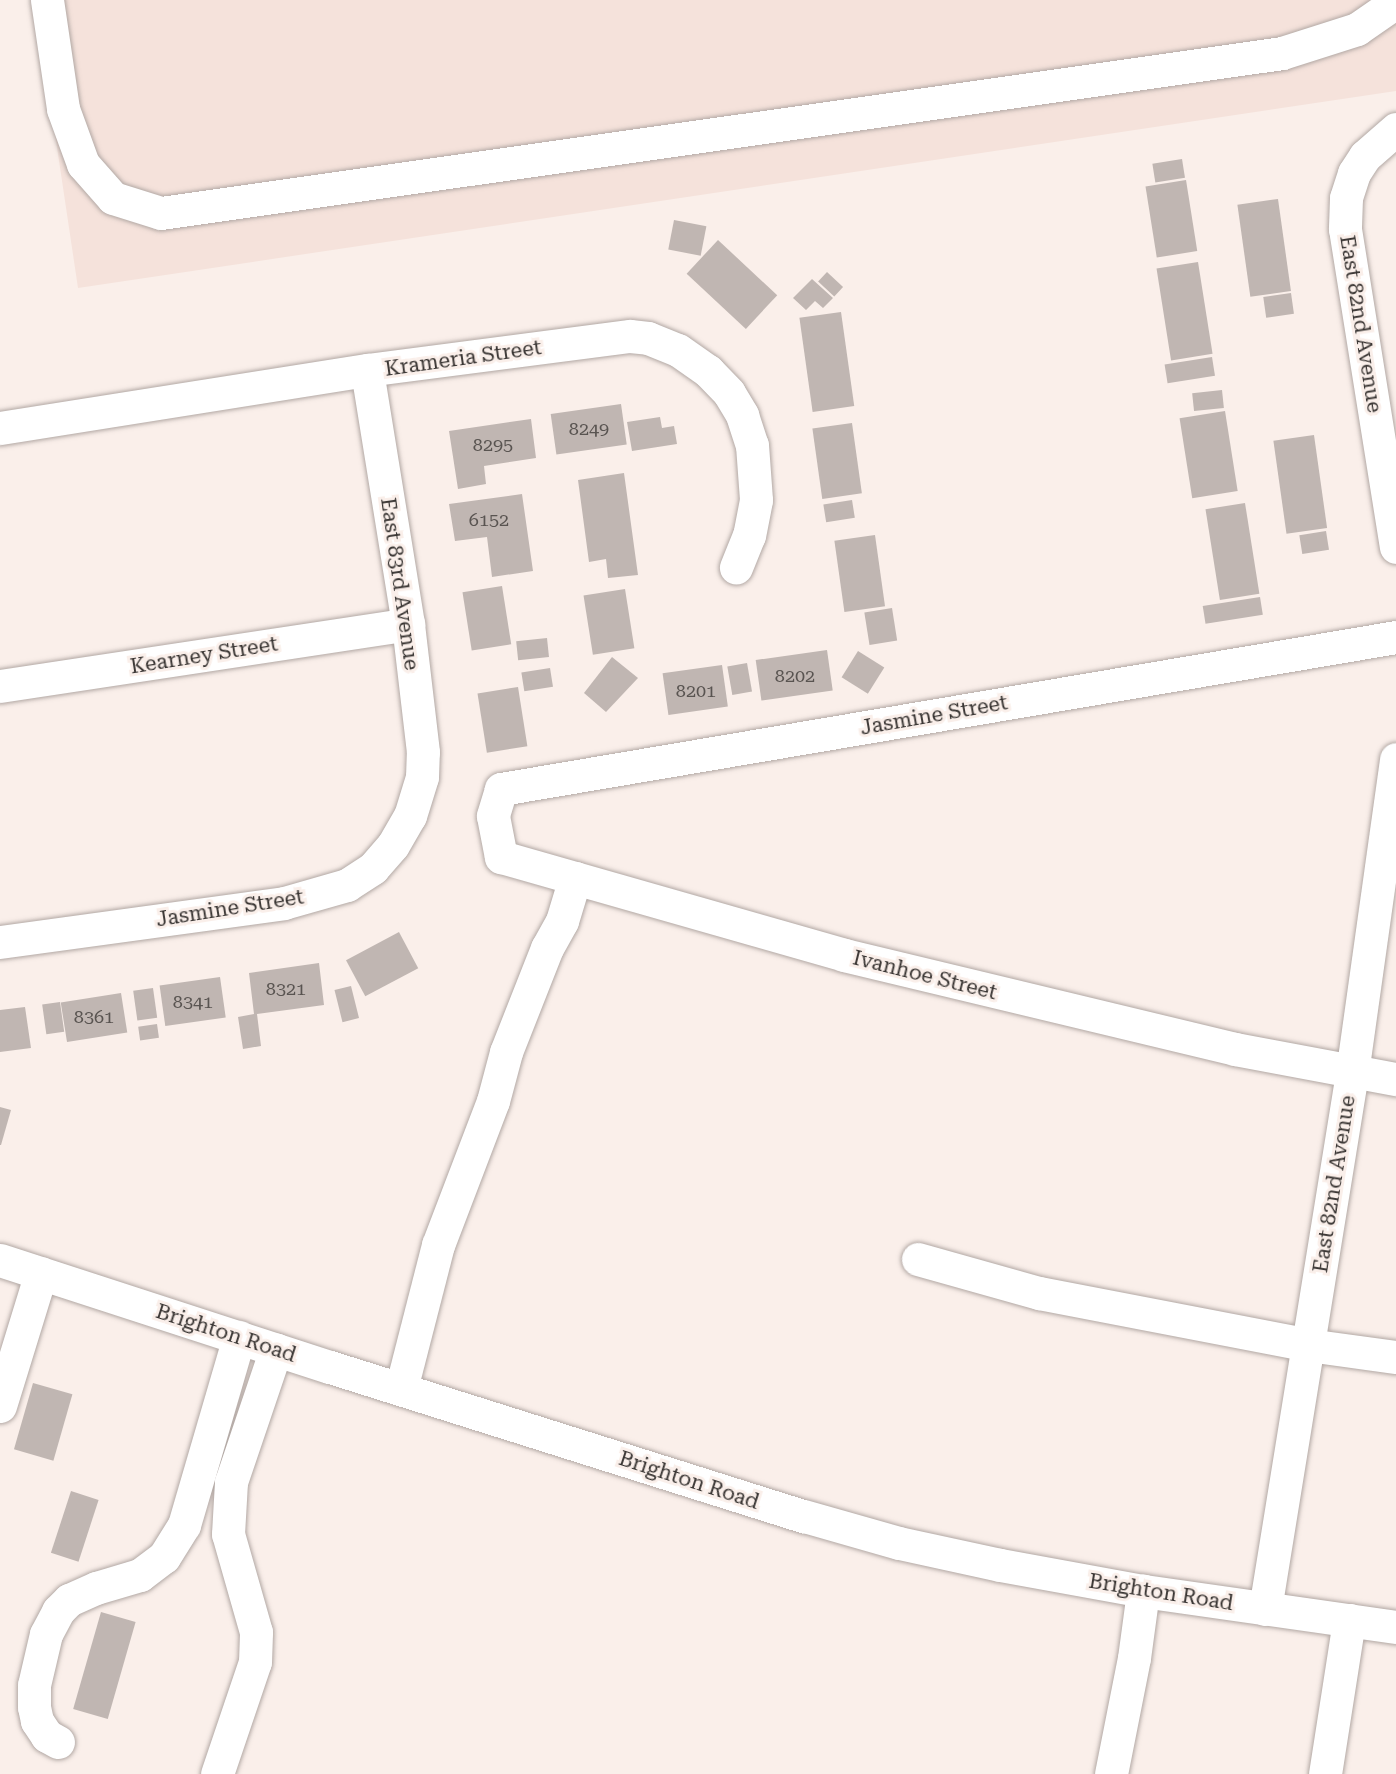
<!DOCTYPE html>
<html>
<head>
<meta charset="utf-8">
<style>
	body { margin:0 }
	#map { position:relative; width:1396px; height:1774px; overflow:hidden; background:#faefea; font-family:"Roboto Serif",serif }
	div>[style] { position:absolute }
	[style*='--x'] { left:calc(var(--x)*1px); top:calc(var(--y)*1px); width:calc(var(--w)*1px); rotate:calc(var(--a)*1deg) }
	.built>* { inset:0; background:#f5e2db }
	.building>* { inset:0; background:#c0b6b2; transform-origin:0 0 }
	.roads { filter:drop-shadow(0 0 2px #b2a8a4) drop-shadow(0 0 2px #b2a8a4) }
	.minor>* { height:33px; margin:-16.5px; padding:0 16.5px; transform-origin:16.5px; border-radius:16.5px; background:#fff }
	span { translate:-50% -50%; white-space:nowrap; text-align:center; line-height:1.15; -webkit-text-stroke:6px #faefea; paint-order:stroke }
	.number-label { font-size:18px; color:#595451 }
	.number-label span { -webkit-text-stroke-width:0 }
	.street-label { font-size:21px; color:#373331 }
</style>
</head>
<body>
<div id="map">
	<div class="built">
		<i style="clip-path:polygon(35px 0,1396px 0,1396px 91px,78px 288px)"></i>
	</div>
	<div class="building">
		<i style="left:1182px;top:159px;width:19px;height:30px;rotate:81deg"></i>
		<i style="left:1186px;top:180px;width:72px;height:41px;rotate:81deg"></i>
		<i style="left:1278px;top:199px;width:93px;height:41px;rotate:82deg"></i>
		<i style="left:674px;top:220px;width:33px;height:30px;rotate:11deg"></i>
		<i style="left:718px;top:240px;width:81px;height:46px;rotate:43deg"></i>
		<i style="left:1198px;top:262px;width:93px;height:42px;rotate:81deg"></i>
		<i style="left:827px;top:272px;width:22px;height:13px;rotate:43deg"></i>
		<i style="clip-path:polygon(812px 279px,833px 298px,823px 308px,815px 301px,806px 310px,793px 298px)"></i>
		<i style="left:1291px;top:293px;width:21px;height:28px;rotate:82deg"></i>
		<i style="left:841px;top:312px;width:95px;height:42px;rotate:82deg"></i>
		<i style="left:1212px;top:357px;width:19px;height:48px;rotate:81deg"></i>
		<i style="left:1222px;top:390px;width:18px;height:30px;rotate:84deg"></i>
		<i style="left:621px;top:404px;width:41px;height:71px;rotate:82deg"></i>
		<i style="left:1225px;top:411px;width:81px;height:46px;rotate:81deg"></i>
		<i style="clip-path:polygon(660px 417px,662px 428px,674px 426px,677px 444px,632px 451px,627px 422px)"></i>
		<i style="clip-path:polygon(531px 419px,536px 458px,484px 466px,486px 484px,458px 489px,449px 431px)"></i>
		<i style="left:852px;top:423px;width:71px;height:40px;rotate:82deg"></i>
		<i style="left:1314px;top:435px;width:94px;height:41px;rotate:82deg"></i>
		<i style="clip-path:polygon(624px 473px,638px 575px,608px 578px,606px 559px,589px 562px,578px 480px)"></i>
		<i style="clip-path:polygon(522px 494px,533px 571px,492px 577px,487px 537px,455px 541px,449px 504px)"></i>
		<i style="left:852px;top:500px;width:18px;height:29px;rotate:81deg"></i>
		<i style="left:1245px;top:503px;width:92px;height:40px;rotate:81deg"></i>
		<i style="left:1326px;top:531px;width:19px;height:27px;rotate:81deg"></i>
		<i style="left:875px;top:535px;width:72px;height:41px;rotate:82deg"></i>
		<i style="left:502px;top:586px;width:59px;height:40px;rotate:81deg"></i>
		<i style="left:625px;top:589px;width:60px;height:42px;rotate:81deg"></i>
		<i style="left:1260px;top:597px;width:18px;height:58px;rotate:81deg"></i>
		<i style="left:892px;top:608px;width:33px;height:28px;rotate:81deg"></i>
		<i style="left:547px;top:638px;width:19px;height:31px;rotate:84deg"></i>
		<i style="left:827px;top:650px;width:41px;height:72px;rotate:82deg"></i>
		<i style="left:858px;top:651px;width:31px;height:31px;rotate:32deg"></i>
		<i style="clip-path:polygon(612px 657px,638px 678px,606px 712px,584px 693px)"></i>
		<i style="left:747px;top:663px;width:29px;height:20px;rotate:80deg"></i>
		<i style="left:722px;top:665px;width:42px;height:60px;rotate:82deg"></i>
		<i style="left:550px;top:668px;width:19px;height:29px;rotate:81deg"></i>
		<i style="left:518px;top:687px;width:60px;height:41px;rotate:81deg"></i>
		<i style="left:399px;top:932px;width:41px;height:60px;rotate:62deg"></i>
		<i style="clip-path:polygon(319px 963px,324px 1005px,257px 1014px,261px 1046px,243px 1049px,238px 1017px,254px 1014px,249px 973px)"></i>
		<i style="left:220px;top:977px;width:41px;height:61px;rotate:82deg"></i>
		<i style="left:351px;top:986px;width:33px;height:17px;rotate:76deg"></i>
		<i style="left:153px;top:988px;width:30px;height:20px;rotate:82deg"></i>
		<i style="left:121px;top:993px;width:40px;height:61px;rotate:81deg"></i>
		<i style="left:60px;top:1002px;width:30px;height:18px;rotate:82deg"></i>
		<i style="clip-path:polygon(25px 1007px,31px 1048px,0 1052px,0 1010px)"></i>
		<i style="left:157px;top:1024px;width:14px;height:19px;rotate:82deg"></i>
		<i style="clip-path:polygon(0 1107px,11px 1110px,1px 1145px,0 1145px)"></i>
		<i style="left:33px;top:1383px;width:41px;height:69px;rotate:16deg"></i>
		<i style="left:71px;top:1491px;width:29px;height:65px;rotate:18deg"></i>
		<i style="left:101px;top:1612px;width:36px;height:101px;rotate:16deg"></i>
	</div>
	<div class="roads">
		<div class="minor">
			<i style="--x:47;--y:0;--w:110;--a:81.6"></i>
			<i style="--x:63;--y:109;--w:59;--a:70"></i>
			<i style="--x:83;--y:164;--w:45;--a:48.6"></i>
			<i style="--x:113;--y:198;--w:50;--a:17.4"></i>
			<i style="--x:161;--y:213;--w:1132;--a:-8.12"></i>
			<i style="--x:1282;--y:53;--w:79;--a:-17.7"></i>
			<i style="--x:1357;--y:29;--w:47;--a:-34.7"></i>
			<i style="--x:1396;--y:129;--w:41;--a:138.9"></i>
			<i style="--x:1365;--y:156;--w:20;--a:123"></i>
			<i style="--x:1354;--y:173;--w:26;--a:108"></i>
			<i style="--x:1346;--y:198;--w:31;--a:92"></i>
			<i style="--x:1345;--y:229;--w:322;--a:80.9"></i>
			<i style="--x:0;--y:428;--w:372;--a:-9"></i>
			<i style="--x:367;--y:370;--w:265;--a:-7.4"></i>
			<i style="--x:630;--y:336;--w:18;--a:6"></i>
			<i style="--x:648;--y:338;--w:32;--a:22"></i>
			<i style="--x:678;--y:350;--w:37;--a:35"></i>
			<i style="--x:708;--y:371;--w:30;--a:46"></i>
			<i style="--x:729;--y:393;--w:26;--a:59"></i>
			<i style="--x:742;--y:415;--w:32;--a:72"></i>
			<i style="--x:752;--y:445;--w:55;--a:85.8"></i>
			<i style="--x:756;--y:500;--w:36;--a:101"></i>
			<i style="--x:749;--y:535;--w:35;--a:112"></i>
			<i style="--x:1396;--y:637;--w:908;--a:170.36"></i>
			<i style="--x:501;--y:789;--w:28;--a:107"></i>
			<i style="--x:493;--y:816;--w:42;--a:79"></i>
			<i style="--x:501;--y:857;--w:357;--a:15.9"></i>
			<i style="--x:844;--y:955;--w:402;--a:13.5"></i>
			<i style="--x:1235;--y:1049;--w:164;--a:10.6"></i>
			<i style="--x:0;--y:686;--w:413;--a:-8.6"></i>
			<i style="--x:0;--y:942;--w:287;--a:-7.8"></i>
			<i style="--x:284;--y:903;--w:66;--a:-15.9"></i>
			<i style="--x:347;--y:885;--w:31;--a:-33"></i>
			<i style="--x:373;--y:868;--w:30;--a:-49"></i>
			<i style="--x:393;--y:845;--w:34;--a:-60"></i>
			<i style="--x:410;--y:816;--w:41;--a:-72.9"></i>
			<i style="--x:422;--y:777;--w:25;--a:-88"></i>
			<i style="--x:423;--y:752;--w:129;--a:-96.7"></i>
			<i style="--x:408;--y:624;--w:257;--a:-99.2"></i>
			<i style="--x:918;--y:1259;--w:126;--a:15.7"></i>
			<i style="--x:1039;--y:1293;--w:274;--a:10.9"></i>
			<i style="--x:1308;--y:1345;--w:89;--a:7.8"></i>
			<i style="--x:0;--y:1260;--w:347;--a:18"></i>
			<i style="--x:330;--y:1367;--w:497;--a:17.5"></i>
			<i style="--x:804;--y:1516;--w:99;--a:15.9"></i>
			<i style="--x:899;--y:1543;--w:103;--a:12.3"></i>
			<i style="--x:1000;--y:1565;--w:145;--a:10.3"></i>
			<i style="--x:1143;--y:1591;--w:256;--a:8.1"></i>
			<i style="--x:401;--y:1389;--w:149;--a:-75.6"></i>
			<i style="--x:438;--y:1245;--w:154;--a:-69.1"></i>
			<i style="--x:493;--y:1101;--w:51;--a:-75.1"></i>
			<i style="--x:506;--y:1052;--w:112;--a:-68.5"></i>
			<i style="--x:547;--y:948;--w:31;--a:-61"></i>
			<i style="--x:562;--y:921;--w:45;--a:-73.2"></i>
			<i style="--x:0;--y:1406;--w:139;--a:-72.9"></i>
			<i style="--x:1265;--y:1609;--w:543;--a:-80.78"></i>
			<i style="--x:1352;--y:1073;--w:317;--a:-82"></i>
			<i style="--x:58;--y:1742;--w:13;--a:-151"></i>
			<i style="--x:47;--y:1736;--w:18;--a:-124"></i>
			<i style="--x:37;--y:1721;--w:14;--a:-102"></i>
			<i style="--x:34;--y:1707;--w:22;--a:-90"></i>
			<i style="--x:34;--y:1685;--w:52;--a:-76.8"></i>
			<i style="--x:46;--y:1634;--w:26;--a:-62"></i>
			<i style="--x:58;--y:1611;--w:16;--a:-45"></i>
			<i style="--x:69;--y:1600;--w:30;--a:-24"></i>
			<i style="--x:96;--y:1588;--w:46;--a:-16.5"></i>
			<i style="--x:140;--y:1575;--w:30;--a:-37"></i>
			<i style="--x:164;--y:1557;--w:38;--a:-58"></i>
			<i style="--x:184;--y:1525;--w:196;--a:-73.7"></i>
			<i style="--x:217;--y:1774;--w:118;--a:-71.3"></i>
			<i style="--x:255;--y:1662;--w:30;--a:-88"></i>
			<i style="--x:256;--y:1632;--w:102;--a:-105.9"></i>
			<i style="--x:228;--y:1534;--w:52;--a:-86.7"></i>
			<i style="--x:231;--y:1482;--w:140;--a:-71.3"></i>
			<i style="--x:1111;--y:1774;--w:118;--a:-78.8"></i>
			<i style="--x:1134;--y:1658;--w:68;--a:-82.3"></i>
			<i style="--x:1325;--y:1774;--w:156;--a:-81.1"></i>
		</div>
	</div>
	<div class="number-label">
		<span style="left:589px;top:429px">8249</span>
		<span style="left:493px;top:445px">8295</span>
		<span style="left:489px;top:520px">6152</span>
		<span style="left:795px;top:676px">8202</span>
		<span style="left:696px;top:691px">8201</span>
		<span style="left:286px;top:989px">8321</span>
		<span style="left:193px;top:1002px">8341</span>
		<span style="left:94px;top:1017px">8361</span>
	</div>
	<div class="street-label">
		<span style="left:1361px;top:324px;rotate:81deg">East 82nd Avenue</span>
		<span style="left:463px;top:358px;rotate:-8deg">Krameria Street</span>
		<span style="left:400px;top:584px;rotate:82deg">East 83rd Avenue</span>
		<span style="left:204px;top:655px;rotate:-9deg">Kearney Street</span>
		<span style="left:934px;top:715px;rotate:-10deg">Jasmine Street</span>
		<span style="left:230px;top:908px;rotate:-9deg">Jasmine Street</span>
		<span style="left:925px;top:975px;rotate:14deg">Ivanhoe Street</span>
		<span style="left:1334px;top:1184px;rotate:-81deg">East 82nd Avenue</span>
		<span style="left:226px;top:1333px;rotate:18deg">Brighton Road</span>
		<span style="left:689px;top:1480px;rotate:18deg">Brighton Road</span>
		<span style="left:1161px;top:1592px;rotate:9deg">Brighton Road</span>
	</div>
</div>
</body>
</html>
